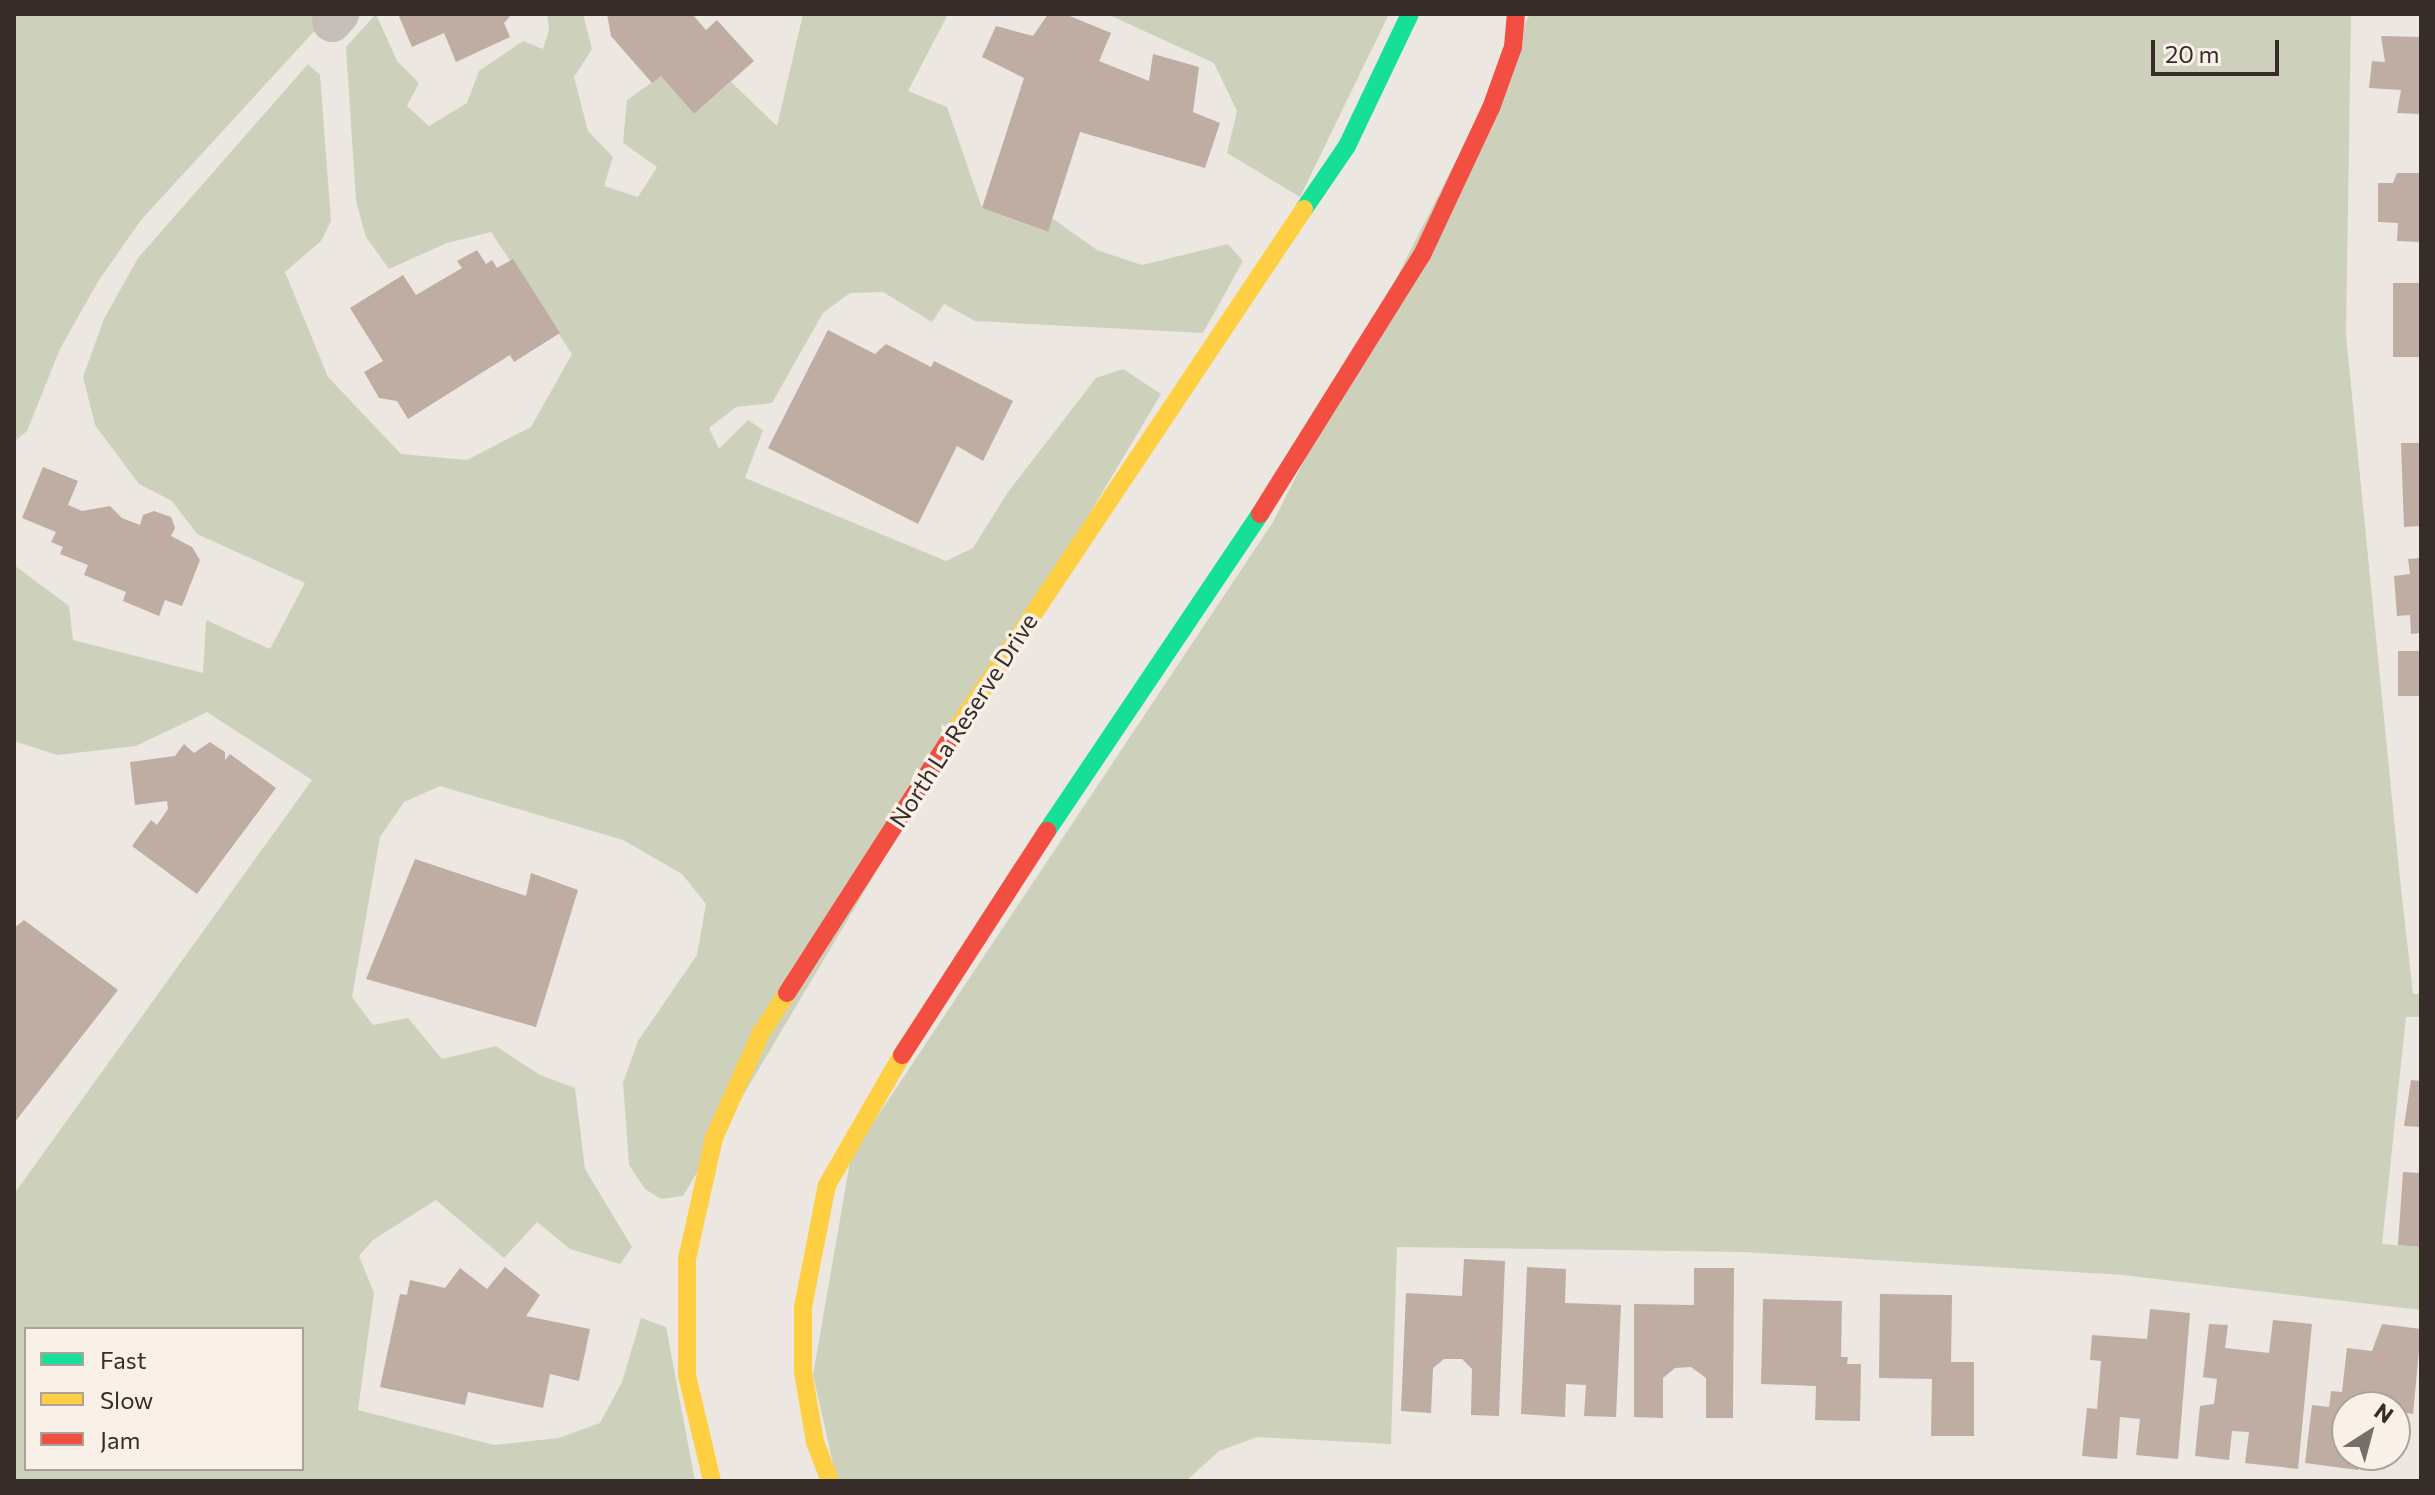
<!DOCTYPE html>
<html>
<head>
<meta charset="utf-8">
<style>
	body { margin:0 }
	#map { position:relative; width:2435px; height:1495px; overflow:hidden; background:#ece7e1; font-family:Commissioner,sans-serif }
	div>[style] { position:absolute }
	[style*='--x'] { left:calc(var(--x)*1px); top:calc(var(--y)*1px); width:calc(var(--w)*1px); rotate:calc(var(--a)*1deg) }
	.green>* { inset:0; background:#cdd1bc }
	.building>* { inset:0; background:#bfaca3; transform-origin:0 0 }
	.street>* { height:40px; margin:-20px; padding:0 20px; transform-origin:20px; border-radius:20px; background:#c5bfba }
	.fast>* { height:18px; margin:-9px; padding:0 9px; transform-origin:9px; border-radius:9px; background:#16e098 }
	.slow>* { height:18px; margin:-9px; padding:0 9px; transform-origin:9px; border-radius:9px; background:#ffcf43 }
	.jam>* { height:18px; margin:-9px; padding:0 9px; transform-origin:9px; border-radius:9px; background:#f24e42 }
	span { translate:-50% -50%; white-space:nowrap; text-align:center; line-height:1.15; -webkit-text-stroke:7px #f9f1e8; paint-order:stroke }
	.street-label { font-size:24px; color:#362d28 }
	.frame { position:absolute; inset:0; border:16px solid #362d28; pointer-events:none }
	.legend { position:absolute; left:24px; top:1327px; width:280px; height:144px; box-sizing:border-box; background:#f9f1e8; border:2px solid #aba39b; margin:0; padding:10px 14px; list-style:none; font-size:24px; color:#362d28 }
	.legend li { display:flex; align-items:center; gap:16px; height:40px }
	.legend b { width:40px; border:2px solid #aba39b }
	.north { position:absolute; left:2331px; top:1391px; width:80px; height:80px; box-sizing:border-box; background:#f9f1e8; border:2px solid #aba39b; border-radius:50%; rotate:36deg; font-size:22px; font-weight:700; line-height:32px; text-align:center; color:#362d28 }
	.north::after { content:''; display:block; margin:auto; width:28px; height:36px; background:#766e69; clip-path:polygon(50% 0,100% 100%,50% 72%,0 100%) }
	.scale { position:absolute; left:2151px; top:40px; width:128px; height:36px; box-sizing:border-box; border:4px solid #362d28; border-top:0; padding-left:10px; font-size:24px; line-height:28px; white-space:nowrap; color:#362d28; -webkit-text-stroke:6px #f9f1e8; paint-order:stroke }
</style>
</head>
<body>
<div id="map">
	<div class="green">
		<i style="clip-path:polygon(14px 14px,330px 14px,141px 220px,99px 280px,60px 349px,27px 431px,14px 442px)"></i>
		<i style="clip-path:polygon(evenodd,376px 14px,397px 61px,419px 83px,407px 106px,429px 126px,467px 103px,479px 71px,523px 41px,543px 49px,549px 30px,547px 14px,583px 14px,592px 49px,574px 77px,588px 131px,613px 157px,604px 186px,638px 197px,657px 167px,623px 143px,627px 100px,661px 76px,694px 114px,731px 82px,777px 126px,803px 14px,948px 14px,908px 91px,947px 107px,982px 208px,1047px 232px,1052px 218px,1097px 250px,1142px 265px,1228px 244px,1243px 261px,1203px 333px,975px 321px,944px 304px,932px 322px,883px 292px,850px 293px,823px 313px,772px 403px,736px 407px,709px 428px,719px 449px,748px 420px,763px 430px,745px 478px,946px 561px,973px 548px,1008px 492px,1096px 378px,1123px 369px,1161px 394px,683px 1196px,661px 1199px,645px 1189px,629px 1165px,623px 1083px,638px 1041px,697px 955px,706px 904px,682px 874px,623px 840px,440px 786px,404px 802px,380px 837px,352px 997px,373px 1025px,408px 1018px,442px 1059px,496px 1046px,540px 1075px,575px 1088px,585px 1169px,632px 1247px,620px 1264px,570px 1249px,537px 1222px,504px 1258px,436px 1200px,373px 1240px,359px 1256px,374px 1293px,358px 1410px,494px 1445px,559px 1438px,600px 1423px,622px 1382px,641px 1318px,666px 1327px,695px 1481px,14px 1481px,14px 1194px,312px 780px,207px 712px,136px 746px,57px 755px,14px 741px,14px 565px,69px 606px,73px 640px,203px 673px,206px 620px,270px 649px,305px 583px,197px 534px,172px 501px,139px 484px,95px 425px,83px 377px,104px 319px,138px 258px,308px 64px,320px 75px,331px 221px,321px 241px,285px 272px,328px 377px,401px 454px,467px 460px,531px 427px,572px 354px,491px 232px,447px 243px,389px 269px,366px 237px,356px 201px,346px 47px,376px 14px,26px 1329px,302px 1329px,302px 1469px,26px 1469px,26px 1329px)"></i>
		<i style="clip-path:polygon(1107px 14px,1389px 14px,1300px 197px,1227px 153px,1237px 111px,1214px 63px)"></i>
		<i style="clip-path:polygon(1530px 14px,2351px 14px,2346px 335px,2400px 879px,2413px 994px,2421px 994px,2421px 1017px,2406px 1017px,2382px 1244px,2421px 1247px,2421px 1310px,2123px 1275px,1743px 1252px,1397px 1247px,1391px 1444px,1257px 1437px,1219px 1451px,1186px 1481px,837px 1481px,813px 1375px,851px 1156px,1273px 522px)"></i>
	</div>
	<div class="building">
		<i style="clip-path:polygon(398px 14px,512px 14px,504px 23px,510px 37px,456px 62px,444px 33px,412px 47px)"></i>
		<i style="clip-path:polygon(607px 14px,692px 14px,706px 30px,717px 20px,754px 61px,694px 114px,661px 76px,652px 83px,611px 36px)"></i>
		<i style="clip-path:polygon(1048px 14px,1065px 14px,1111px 33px,1099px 61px,1149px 81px,1153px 54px,1199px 67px,1193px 112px,1220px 123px,1205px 168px,1080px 132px,1048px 232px,982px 208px,1024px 78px,982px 57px,996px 26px,1033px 36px)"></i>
		<i style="clip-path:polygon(2381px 36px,2421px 37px,2421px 114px,2397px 113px,2401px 90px,2369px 88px,2372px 61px,2385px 62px)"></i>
		<i style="clip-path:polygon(2397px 173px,2421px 173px,2421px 242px,2397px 241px,2398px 223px,2378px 222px,2378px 183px,2393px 183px)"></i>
		<i style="clip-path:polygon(477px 250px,486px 264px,492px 260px,497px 268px,513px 259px,560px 333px,514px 362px,510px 355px,408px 419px,397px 401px,379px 398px,364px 372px,383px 361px,350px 308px,403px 275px,416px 295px,462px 268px,457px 261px)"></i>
		<i style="left:2393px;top:283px;width:28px;height:74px"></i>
		<i style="clip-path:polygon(828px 330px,875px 354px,886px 344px,931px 367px,934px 361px,1013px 401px,983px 461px,957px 446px,918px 524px,768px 448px)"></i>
		<i style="clip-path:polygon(2401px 443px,2421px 443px,2421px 526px,2404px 527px)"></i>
		<i style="clip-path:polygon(43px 467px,78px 481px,68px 505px,82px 511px,110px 506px,122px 518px,140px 525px,143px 515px,154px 511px,171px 517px,175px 528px,171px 536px,192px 547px,200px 560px,182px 606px,165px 600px,159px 616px,123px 601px,126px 592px,84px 575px,88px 565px,60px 554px,63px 547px,51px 542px,56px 532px,22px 518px)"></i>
		<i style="clip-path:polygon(2421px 558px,2421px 633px,2411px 634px,2410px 615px,2397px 616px,2394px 576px,2410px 574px,2408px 559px)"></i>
		<i style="left:2421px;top:651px;width:45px;height:23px;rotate:90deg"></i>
		<i style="clip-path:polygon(210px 742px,225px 752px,225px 760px,230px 754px,276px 788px,197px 894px,132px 846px,151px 820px,157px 825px,168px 809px,167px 801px,135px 805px,130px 762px,175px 756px,184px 744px,194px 753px)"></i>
		<i style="clip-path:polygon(415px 859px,526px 896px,531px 873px,578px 890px,536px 1027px,366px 979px)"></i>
		<i style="clip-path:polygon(24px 920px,118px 990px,14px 1123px,14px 928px)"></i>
		<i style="clip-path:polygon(2411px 1080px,2421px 1081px,2421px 1127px,2404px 1126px)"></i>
		<i style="clip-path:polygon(2403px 1172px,2421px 1173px,2421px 1247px,2398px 1245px)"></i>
		<i style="clip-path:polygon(1464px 1259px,1505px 1261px,1499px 1416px,1471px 1415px,1472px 1369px,1462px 1359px,1444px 1359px,1433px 1368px,1431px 1413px,1401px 1411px,1406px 1293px,1462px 1296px)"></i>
		<i style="clip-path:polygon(505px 1267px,540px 1295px,526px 1316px,590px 1329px,579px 1381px,550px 1374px,543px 1408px,468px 1392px,465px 1405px,380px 1387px,400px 1294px,407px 1295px,410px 1280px,445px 1288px,460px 1268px,487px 1289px)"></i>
		<i style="clip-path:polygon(1527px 1267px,1566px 1269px,1565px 1303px,1621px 1305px,1616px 1417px,1584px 1416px,1586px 1385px,1566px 1384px,1565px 1417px,1521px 1414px)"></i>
		<i style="clip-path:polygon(1694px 1268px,1734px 1268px,1733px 1418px,1706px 1418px,1706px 1378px,1691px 1367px,1675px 1368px,1663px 1378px,1663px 1418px,1634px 1417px,1634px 1304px,1694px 1305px)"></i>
		<i style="clip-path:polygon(1880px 1294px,1952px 1295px,1951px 1362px,1974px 1362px,1974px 1436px,1931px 1436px,1932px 1379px,1879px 1378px)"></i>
		<i style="clip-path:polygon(1763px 1299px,1842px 1301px,1841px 1357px,1848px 1357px,1847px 1364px,1861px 1364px,1860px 1421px,1815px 1420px,1816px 1386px,1761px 1384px)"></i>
		<i style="clip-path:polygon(2150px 1309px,2190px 1313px,2178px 1459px,2136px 1455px,2140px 1419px,2120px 1417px,2117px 1459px,2082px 1456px,2087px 1408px,2097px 1409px,2101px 1361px,2090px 1360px,2092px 1335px,2147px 1339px)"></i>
		<i style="clip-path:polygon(2273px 1320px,2312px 1324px,2298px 1469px,2245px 1463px,2249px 1432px,2232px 1431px,2229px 1460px,2195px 1456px,2200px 1406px,2214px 1404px,2217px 1379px,2203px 1377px,2209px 1324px,2228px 1325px,2225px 1348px,2269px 1353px)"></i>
		<i style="clip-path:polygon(2382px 1324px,2421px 1329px,2413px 1414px,2395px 1411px,2395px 1407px,2347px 1407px,2347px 1455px,2360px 1455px,2358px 1470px,2305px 1463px,2312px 1405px,2329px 1407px,2331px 1391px,2342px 1392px,2347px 1348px,2372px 1351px)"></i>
	</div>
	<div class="street">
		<i style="--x:332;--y:22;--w:11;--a:-49"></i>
	</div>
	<div class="fast">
		<i style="--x:1304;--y:209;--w:76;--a:-55.7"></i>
		<i style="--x:1347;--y:146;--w:146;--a:-64.5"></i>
		<i style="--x:1047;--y:831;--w:382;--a:-56.1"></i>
	</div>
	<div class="slow">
		<i style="--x:948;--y:742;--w:641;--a:-56.26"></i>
		<i style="--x:712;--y:1481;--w:109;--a:-103.3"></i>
		<i style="--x:687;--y:1375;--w:116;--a:-90"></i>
		<i style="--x:687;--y:1259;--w:124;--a:-77.4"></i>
		<i style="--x:714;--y:1138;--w:115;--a:-65.9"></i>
		<i style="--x:761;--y:1033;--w:48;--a:-57"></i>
		<i style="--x:830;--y:1481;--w:42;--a:-111"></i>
		<i style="--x:815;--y:1442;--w:71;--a:-99.7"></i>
		<i style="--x:803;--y:1372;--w:65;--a:-90"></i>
		<i style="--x:803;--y:1307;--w:124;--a:-78.9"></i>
		<i style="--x:827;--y:1185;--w:150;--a:-60"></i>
	</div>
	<div class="jam">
		<i style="--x:1260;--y:514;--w:305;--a:-58"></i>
		<i style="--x:1422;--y:255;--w:162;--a:-64.9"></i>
		<i style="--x:1491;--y:108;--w:65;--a:-70.2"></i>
		<i style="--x:1513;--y:47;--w:33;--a:-85"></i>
		<i style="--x:787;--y:993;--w:298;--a:-57.3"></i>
		<i style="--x:902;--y:1055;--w:267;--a:-57.1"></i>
	</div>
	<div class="street-label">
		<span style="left:963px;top:720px;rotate:-57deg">North La Reserve Drive</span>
	</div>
	<div class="frame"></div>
	<ul class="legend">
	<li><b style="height:10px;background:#16e098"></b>Fast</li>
	<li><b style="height:10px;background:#ffcf43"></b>Slow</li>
	<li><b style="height:10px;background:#f24e42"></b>Jam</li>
	</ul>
	<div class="north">N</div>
	<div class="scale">20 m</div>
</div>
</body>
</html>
